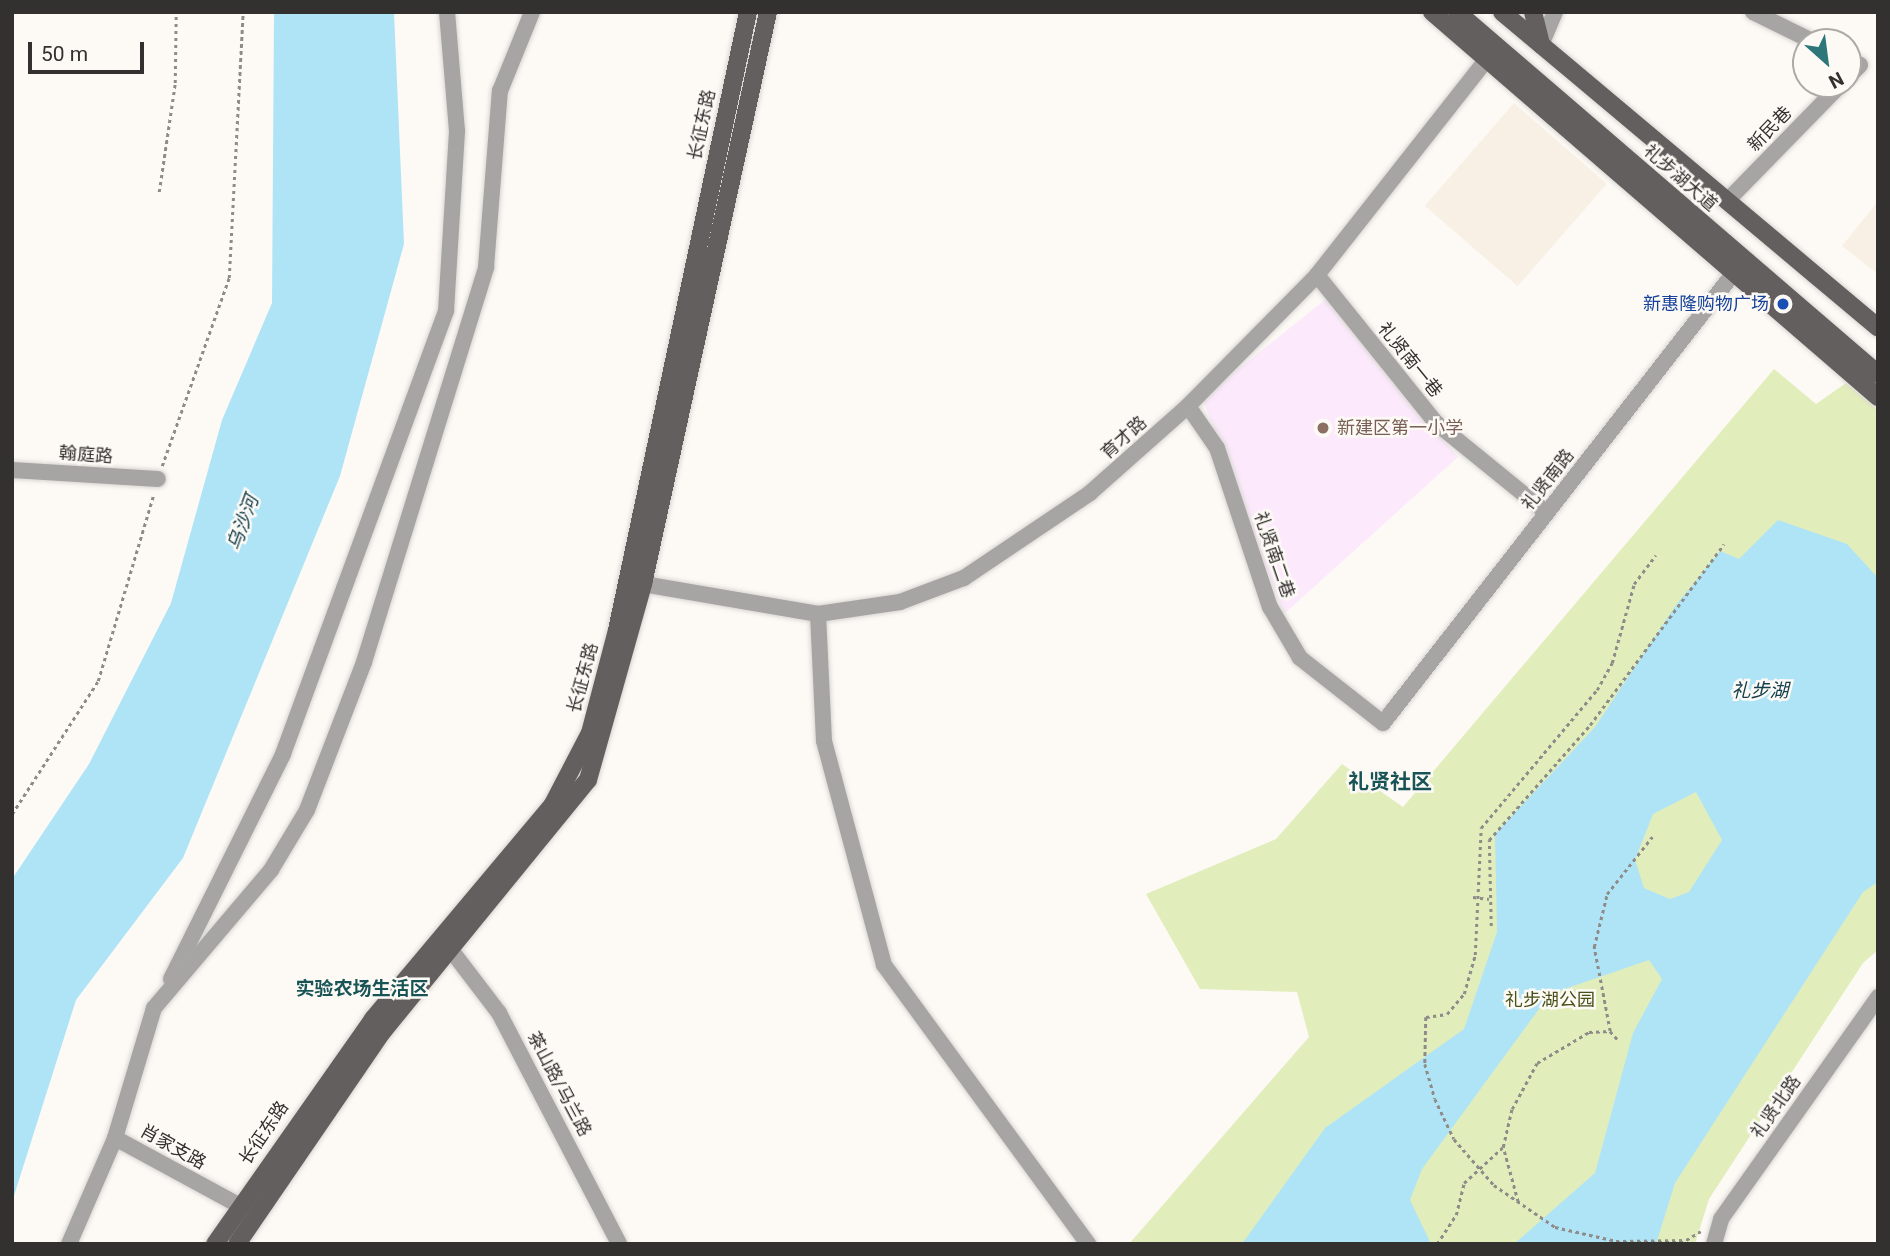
<!DOCTYPE html>
<html>
<head>
<meta charset="utf-8">
<style>
	body { margin:0 }
	#map { position:relative; width:1890px; height:1256px; overflow:hidden; background:#fdfaf6; font-family:Roboto,"Noto Sans SC",sans-serif }
	div>[style] { position:absolute }
	[style*='--x'] { left:calc(var(--x)*1px); top:calc(var(--y)*1px); width:calc(var(--w)*1px); rotate:calc(var(--a)*1deg) }
	.built>* { inset:0; background:#f8f0e5; transform-origin:0 0 }
	.education>* { inset:0; background:#fceafc }
	.green>* { inset:0; background:#e2edbc }
	.water>* { inset:0; background:#afe4f7 }
	.path>* { height:2.5px; margin-top:-1.25px; transform-origin:0; background:repeating-linear-gradient(90deg,#8e8c89 0 3.5px,transparent 0 7px) }
	.roads { filter:drop-shadow(0 0 2px #d8d6d2) drop-shadow(0 0 2px #d8d6d2) }
	.minor>* { height:16px; margin:-8px; padding:0 8px; transform-origin:8px; border-radius:8px; background:#a7a5a4 }
	.major>* { height:18px; margin:-9px; padding:0 9px; transform-origin:9px; border-radius:9px; background:#635f5e }
	.path-bridge>* { height:2.5px; margin-top:-1.25px; transform-origin:0; background:repeating-linear-gradient(90deg,#8e8c89 0 3.5px,transparent 0 7px) }
	.dots>* { width:19px; height:19px; translate:-50% -50%; box-sizing:border-box; border:4px solid #fdfaf6; border-radius:50% }
	span { translate:-50% -50%; white-space:nowrap; text-align:center; line-height:1.15; -webkit-text-stroke:5px #fdfaf6; paint-order:stroke }
	.street-label { font-size:18px; color:#32312f }
	.transit-label { font-size:18px; color:#164399 }
	.right { translate:-100% -50%; text-align:right }
	.education-label { font-size:18px; color:#785e54 }
	.left { translate:0 -50%; text-align:left }
	.park-label { font-size:18px; color:#48511a }
	.water-label { font-size:19px; color:#14404d; font-style:italic }
	.neighbourhood-label { font-size:19px; color:#185456; font-weight:700 }
	.quarter-label { font-size:21px; color:#185456; font-weight:700 }
	.frame { position:absolute; inset:0; border:14px solid #32312f; pointer-events:none }
	.north { position:absolute; left:1792px; top:28px; width:70px; height:70px; box-sizing:border-box; background:#fdfaf6; border:2px solid #acaaa6; border-radius:50%; rotate:152deg; font-size:19px; font-weight:700; line-height:28px; text-align:center; color:#32312f }
	.north::after { content:''; display:block; margin:auto; width:24px; height:32px; background:#2d777a; clip-path:polygon(50% 0,100% 100%,50% 72%,0 100%) }
	.scale { position:absolute; left:28px; top:42px; width:116px; height:32px; box-sizing:border-box; border:4px solid #32312f; border-top:0; padding-left:9px; font-size:21px; line-height:24px; white-space:nowrap; color:#32312f; -webkit-text-stroke:5px #fdfaf6; paint-order:stroke }
</style>
</head>
<body>
<div id="map">
	<div class="built">
		<i style="left:1514px;top:103px;width:123px;height:136px;rotate:41deg"></i>
		<i style="clip-path:polygon(1878px 201px,1878px 274px,1842px 246px)"></i>
	</div>
	<div class="education">
		<i style="clip-path:polygon(1326px 299px,1458px 457px,1284px 614px,1202px 398px)"></i>
	</div>
	<div class="green">
		<i style="clip-path:polygon(1774px 369px,1816px 404px,1846px 383px,1878px 410px,1878px 950px,1863px 963px,1709px 1199px,1695px 1244px,1129px 1244px,1309px 1037px,1297px 992px,1200px 989px,1146px 894px,1276px 839px,1342px 764px,1403px 807px)"></i>
	</div>
	<div class="water">
		<i style="clip-path:polygon(274px 12px,394px 12px,404px 244px,340px 476px,183px 858px,76px 1000px,12px 1202px,12px 879px,89px 764px,171px 603px,222px 420px,272px 303px)"></i>
		<i style="clip-path:polygon(evenodd,1778px 520px,1847px 544px,1878px 578px,1878px 882px,1863px 892px,1675px 1183px,1656px 1244px,1514px 1244px,1595px 1173px,1633px 1033px,1662px 979px,1649px 960px,1550px 994px,1422px 1169px,1410px 1200px,1431px 1244px,1242px 1244px,1325px 1128px,1464px 1029px,1497px 932px,1495px 834px,1595px 727px,1676px 605px,1720px 551px,1739px 559px,1778px 520px,1696px 792px,1722px 840px,1689px 892px,1670px 899px,1644px 888px,1635px 860px,1653px 814px,1696px 792px)"></i>
	</div>
	<div class="path">
		<i style="--x:159;--y:192;--w:110;--a:-81.6"></i>
		<i style="--x:175;--y:83;--w:71;--a:-89.2"></i>
		<i style="--x:162;--y:466;--w:200;--a:-70.4"></i>
		<i style="--x:229;--y:278;--w:266;--a:-87"></i>
		<i style="--x:12;--y:814;--w:158;--a:-57.1"></i>
		<i style="--x:98;--y:681;--w:193;--a:-73.4"></i>
		<i style="--x:1473;--y:897;--w:16;--a:7"></i>
		<i style="--x:1491;--y:926;--w:86;--a:-91.3"></i>
		<i style="--x:1489;--y:840;--w:153;--a:-48.7"></i>
		<i style="--x:1590;--y:725;--w:225;--a:-53.5"></i>
		<i style="--x:1426;--y:1017;--w:21;--a:-8"></i>
		<i style="--x:1447;--y:1014;--w:26;--a:-50"></i>
		<i style="--x:1464;--y:994;--w:41;--a:-74.2"></i>
		<i style="--x:1475;--y:955;--w:127;--a:-87.3"></i>
		<i style="--x:1481;--y:828;--w:180;--a:-50"></i>
		<i style="--x:1597;--y:690;--w:31;--a:-61"></i>
		<i style="--x:1612;--y:663;--w:82;--a:-74.4"></i>
		<i style="--x:1634;--y:584;--w:36;--a:-53"></i>
		<i style="--x:1610;--y:1031;--w:86;--a:-100.8"></i>
		<i style="--x:1594;--y:947;--w:55;--a:-76.2"></i>
		<i style="--x:1607;--y:894;--w:73;--a:-51.7"></i>
		<i style="--x:1518;--y:1202;--w:57;--a:-105.3"></i>
		<i style="--x:1503;--y:1147;--w:39;--a:-77"></i>
		<i style="--x:1512;--y:1109;--w:52;--a:-61.5"></i>
		<i style="--x:1537;--y:1063;--w:61;--a:-30.8"></i>
		<i style="--x:1589;--y:1032;--w:21;--a:-3"></i>
		<i style="--x:1610;--y:1031;--w:13;--a:48"></i>
		<i style="--x:1686;--y:1240;--w:17;--a:-31"></i>
		<i style="--x:1437;--y:1244;--w:35;--a:-57"></i>
		<i style="--x:1456;--y:1215;--w:33;--a:-76"></i>
		<i style="--x:1464;--y:1183;--w:53;--a:-42.7"></i>
	</div>
	<div class="roads">
		<div class="minor">
			<i style="--x:1753;--y:12;--w:68;--a:26.2"></i>
			<i style="--x:1541;--y:45;--w:36;--a:-67"></i>
			<i style="--x:1848;--y:59;--w:13;--a:27"></i>
			<i style="--x:1860;--y:65;--w:17;--a:135"></i>
			<i style="--x:1727;--y:201;--w:163;--a:-45.7"></i>
			<i style="--x:1317;--y:275;--w:189;--a:51.2"></i>
			<i style="--x:1435;--y:422;--w:144;--a:39.1"></i>
			<i style="--x:1188;--y:406;--w:51;--a:55.4"></i>
			<i style="--x:1217;--y:448;--w:168;--a:71.6"></i>
			<i style="--x:1270;--y:607;--w:59;--a:59.5"></i>
			<i style="--x:1300;--y:658;--w:105;--a:38.1"></i>
			<i style="--x:1383;--y:723;--w:581;--a:-52.06"></i>
			<i style="--x:12;--y:470;--w:146;--a:3.5"></i>
			<i style="--x:643;--y:584;--w:178;--a:9.7"></i>
			<i style="--x:818;--y:614;--w:83;--a:-8.3"></i>
			<i style="--x:900;--y:602;--w:68;--a:-20.6"></i>
			<i style="--x:964;--y:578;--w:152;--a:-34"></i>
			<i style="--x:1090;--y:493;--w:131;--a:-41.6"></i>
			<i style="--x:1188;--y:406;--w:184;--a:-45.4"></i>
			<i style="--x:1317;--y:275;--w:286;--a:-51.8"></i>
			<i style="--x:818;--y:614;--w:127;--a:87.3"></i>
			<i style="--x:824;--y:741;--w:232;--a:75"></i>
			<i style="--x:884;--y:965;--w:346;--a:53.8"></i>
			<i style="--x:451;--y:950;--w:79;--a:52.7"></i>
			<i style="--x:499;--y:1013;--w:260;--a:62.5"></i>
			<i style="--x:171;--y:979;--w:251;--a:-63.5"></i>
			<i style="--x:283;--y:754;--w:472;--a:-69.8"></i>
			<i style="--x:446;--y:311;--w:180;--a:-86.5"></i>
			<i style="--x:457;--y:131;--w:119;--a:-94.8"></i>
			<i style="--x:115;--y:1138;--w:136;--a:-73.3"></i>
			<i style="--x:154;--y:1008;--w:181;--a:-49.7"></i>
			<i style="--x:271;--y:870;--w:70;--a:-59"></i>
			<i style="--x:307;--y:810;--w:159;--a:-68.9"></i>
			<i style="--x:364;--y:662;--w:413;--a:-72.8"></i>
			<i style="--x:486;--y:267;--w:177;--a:-85.5"></i>
			<i style="--x:500;--y:91;--w:85;--a:-67.9"></i>
			<i style="--x:69;--y:1244;--w:116;--a:-66.5"></i>
			<i style="--x:115;--y:1138;--w:142;--a:28.5"></i>
			<i style="--x:1714;--y:1244;--w:26;--a:-74"></i>
			<i style="--x:1721;--y:1219;--w:272;--a:-54.7"></i>
		</div>
		<div class="major">
			<i style="--x:1432;--y:12;--w:589;--a:40.8"></i>
			<i style="--x:1457;--y:12;--w:555;--a:40.69"></i>
			<i style="--x:1502;--y:12;--w:491;--a:40"></i>
			<i style="--x:1533;--y:12;--w:34;--a:76"></i>
			<i style="--x:215;--y:1244;--w:275;--a:-54.9"></i>
			<i style="--x:373;--y:1019;--w:278;--a:-50"></i>
			<i style="--x:552;--y:806;--w:82;--a:-62.5"></i>
			<i style="--x:590;--y:733;--w:106;--a:-75.3"></i>
			<i style="--x:617;--y:630;--w:632;--a:-78.03"></i>
			<i style="--x:237;--y:1244;--w:258;--a:-55.6"></i>
			<i style="--x:383;--y:1031;--w:324;--a:-50.8"></i>
			<i style="--x:588;--y:780;--w:204;--a:-74.3"></i>
			<i style="--x:643;--y:584;--w:585;--a:-77.67"></i>
		</div>
	</div>
	<div class="path-bridge">
		<i style="--x:1426;--y:1017;--w:47;--a:91.2"></i>
		<i style="--x:1425;--y:1064;--w:36;--a:74"></i>
		<i style="--x:1435;--y:1099;--w:44;--a:64.6"></i>
		<i style="--x:1454;--y:1139;--w:61;--a:49"></i>
		<i style="--x:1494;--y:1185;--w:74;--a:34.5"></i>
		<i style="--x:1555;--y:1227;--w:63;--a:12.9"></i>
		<i style="--x:1616;--y:1241;--w:70;--a:-0.8"></i>
	</div>
	<div class="dots">
		<i style="left:1783px;top:304px;background:#1a4fb4"></i>
		<i style="left:1323px;top:428px;background:#8d6e63"></i>
	</div>
	<div class="street-label">
		<span style="left:702px;top:125px;rotate:-78deg">长征东路</span>
		<span style="left:1770px;top:129px;rotate:-46deg">新民巷</span>
		<span style="left:1680px;top:178px;rotate:41deg">礼步湖大道</span>
		<span style="left:1410px;top:360px;rotate:51deg">礼贤南一巷</span>
		<span style="left:1124px;top:438px;rotate:-42deg">育才路</span>
		<span style="left:86px;top:455px;rotate:4deg">翰庭路</span>
		<span style="left:1548px;top:480px;rotate:-52deg">礼贤南路</span>
		<span style="left:1274px;top:555px;rotate:71deg">礼贤南二巷</span>
		<span style="left:583px;top:678px;rotate:-75deg">长征东路</span>
		<span style="left:559px;top:1084px;rotate:62deg">茶山路/马兰路</span>
		<span style="left:1776px;top:1107px;rotate:-55deg">礼贤北路</span>
		<span style="left:264px;top:1133px;rotate:-56deg">长征东路</span>
		<span style="left:173px;top:1147px;rotate:29deg">肖家支路</span>
	</div>
	<div class="transit-label">
		<span class="right" style="left:1769px;top:304px">新惠隆购物广场</span>
	</div>
	<div class="education-label">
		<span class="left" style="left:1337px;top:428px">新建区第一小学</span>
	</div>
	<div class="park-label">
		<span style="left:1550px;top:1000px">礼步湖公园</span>
	</div>
	<div class="water-label">
		<span style="left:243px;top:523px;rotate:-70deg">乌沙河</span>
		<span style="left:1760px;top:691px">礼步湖</span>
	</div>
	<div class="neighbourhood-label">
		<span style="left:362px;top:989px">实验农场生活区</span>
	</div>
	<div class="quarter-label">
		<span style="left:1390px;top:782px">礼贤社区</span>
	</div>
	<div class="frame"></div>
	<div class="north">N</div>
	<div class="scale">50 m</div>
</div>
</body>
</html>
